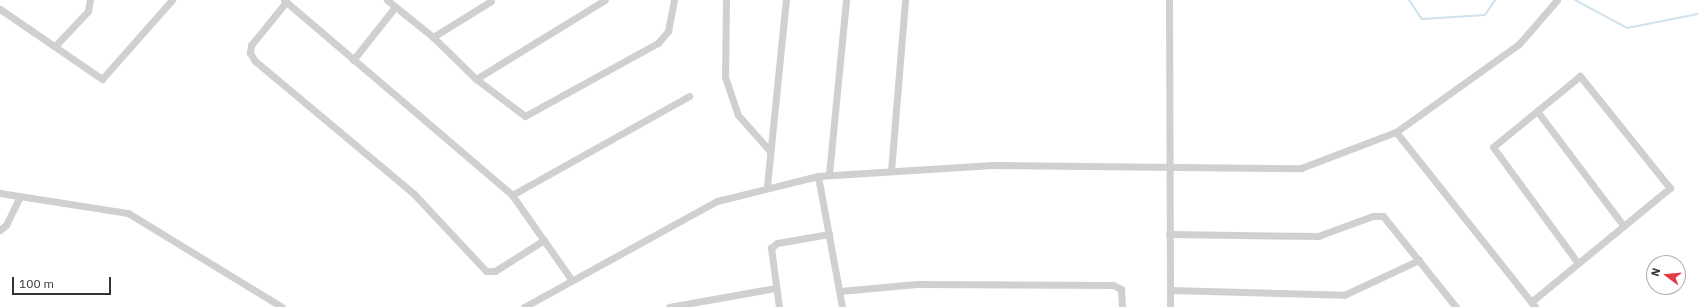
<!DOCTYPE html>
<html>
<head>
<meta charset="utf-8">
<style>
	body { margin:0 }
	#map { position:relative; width:1698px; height:307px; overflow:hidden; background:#fff; font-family:"IBM Plex Sans",sans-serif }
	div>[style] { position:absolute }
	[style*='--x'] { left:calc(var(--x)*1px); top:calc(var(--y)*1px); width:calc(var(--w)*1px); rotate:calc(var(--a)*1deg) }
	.stream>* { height:2px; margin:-1px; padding:0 1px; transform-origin:1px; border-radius:1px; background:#cfe2ee }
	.street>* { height:7px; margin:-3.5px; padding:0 3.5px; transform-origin:3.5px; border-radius:3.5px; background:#d0d0d0 }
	span { translate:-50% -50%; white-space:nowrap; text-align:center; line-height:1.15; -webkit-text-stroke:4px #fff; paint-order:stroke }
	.north { position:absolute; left:1646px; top:255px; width:40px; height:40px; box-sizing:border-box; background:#fff; border:1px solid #adadad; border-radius:50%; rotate:286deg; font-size:11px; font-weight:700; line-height:16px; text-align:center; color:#333 }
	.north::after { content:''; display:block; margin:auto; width:14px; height:18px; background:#e63946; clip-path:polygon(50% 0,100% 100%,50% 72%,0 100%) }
	.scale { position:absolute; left:12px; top:277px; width:99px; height:18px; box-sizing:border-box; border:2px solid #333; border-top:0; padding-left:5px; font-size:12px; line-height:14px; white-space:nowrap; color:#333; -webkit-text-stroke:3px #fff; paint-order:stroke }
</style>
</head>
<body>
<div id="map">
	<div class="stream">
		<i style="--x:1409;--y:0;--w:23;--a:56"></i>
		<i style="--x:1422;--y:19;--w:63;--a:-3.6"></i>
		<i style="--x:1485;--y:15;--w:18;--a:-56"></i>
		<i style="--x:1575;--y:0;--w:59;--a:28.3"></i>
		<i style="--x:1627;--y:28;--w:72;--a:-11.2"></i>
	</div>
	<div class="street">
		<i style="--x:284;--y:0;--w:300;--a:40.5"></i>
		<i style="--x:512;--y:195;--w:103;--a:54.9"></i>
		<i style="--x:387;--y:0;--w:59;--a:38.8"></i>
		<i style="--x:433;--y:37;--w:60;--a:44.3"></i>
		<i style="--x:476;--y:79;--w:61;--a:37.1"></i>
		<i style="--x:525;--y:116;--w:152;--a:-28.8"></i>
		<i style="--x:658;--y:43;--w:16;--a:-50"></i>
		<i style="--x:668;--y:31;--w:32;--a:-79"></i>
		<i style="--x:726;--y:0;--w:77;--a:90.7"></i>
		<i style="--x:725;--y:77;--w:40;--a:71.1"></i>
		<i style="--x:738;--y:115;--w:47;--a:48.5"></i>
		<i style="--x:1169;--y:0;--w:307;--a:89.8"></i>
		<i style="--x:286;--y:2;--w:55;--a:129.1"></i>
		<i style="--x:251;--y:45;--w:8;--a:97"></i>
		<i style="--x:250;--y:53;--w:9;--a:58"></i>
		<i style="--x:255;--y:61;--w:207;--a:39.9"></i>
		<i style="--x:414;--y:194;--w:105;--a:46.9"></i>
		<i style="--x:486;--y:271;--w:9;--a:0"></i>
		<i style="--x:495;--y:271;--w:58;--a:-32.3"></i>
		<i style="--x:0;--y:9;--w:124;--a:34.5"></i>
		<i style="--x:102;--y:79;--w:106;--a:-48.5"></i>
		<i style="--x:433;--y:37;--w:68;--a:-31.8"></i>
		<i style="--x:56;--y:45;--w:47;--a:-46.7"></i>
		<i style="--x:88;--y:11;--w:11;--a:-80"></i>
		<i style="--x:353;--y:60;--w:68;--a:-51.6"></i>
		<i style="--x:476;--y:79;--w:151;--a:-31.5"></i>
		<i style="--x:1537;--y:111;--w:143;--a:53"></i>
		<i style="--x:1396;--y:132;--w:223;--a:51.5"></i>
		<i style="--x:891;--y:171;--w:172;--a:-85.3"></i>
		<i style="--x:829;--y:174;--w:175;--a:-84.4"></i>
		<i style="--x:818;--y:176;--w:133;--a:79.6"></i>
		<i style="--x:767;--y:186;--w:187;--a:-84.2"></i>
		<i style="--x:0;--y:193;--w:130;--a:8.9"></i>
		<i style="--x:128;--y:213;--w:180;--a:31.4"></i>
		<i style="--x:512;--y:195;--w:203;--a:-29.2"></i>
		<i style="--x:0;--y:230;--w:8;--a:-40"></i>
		<i style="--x:6;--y:225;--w:32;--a:-64"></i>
		<i style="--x:1169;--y:234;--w:149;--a:0.8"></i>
		<i style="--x:1318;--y:236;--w:59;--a:-20"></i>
		<i style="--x:1373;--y:216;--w:10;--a:0"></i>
		<i style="--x:1383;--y:216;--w:117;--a:51.3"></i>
		<i style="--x:1170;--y:290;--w:174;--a:1.6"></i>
		<i style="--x:1344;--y:295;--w:83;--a:-25"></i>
		<i style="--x:840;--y:291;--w:77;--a:-5.2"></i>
		<i style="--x:917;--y:284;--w:196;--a:0.3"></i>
		<i style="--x:1113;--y:285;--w:9;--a:27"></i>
		<i style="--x:1121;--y:289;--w:18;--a:87"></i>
		<i style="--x:1531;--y:302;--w:180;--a:-39.4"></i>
		<i style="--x:1670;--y:188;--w:144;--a:-128.8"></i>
		<i style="--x:1580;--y:76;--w:112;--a:140.8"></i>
		<i style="--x:1493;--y:147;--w:144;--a:53.8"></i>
		<i style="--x:524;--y:307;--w:220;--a:-28.8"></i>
		<i style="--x:717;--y:201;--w:104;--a:-13.9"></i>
		<i style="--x:818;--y:176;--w:175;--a:-3.6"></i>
		<i style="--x:993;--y:165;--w:308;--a:0.6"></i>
		<i style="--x:1301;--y:168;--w:102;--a:-20.8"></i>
		<i style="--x:1396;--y:132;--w:151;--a:-35.6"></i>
		<i style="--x:1519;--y:44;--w:58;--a:-49.2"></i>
		<i style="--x:669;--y:307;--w:109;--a:-10.1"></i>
		<i style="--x:779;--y:307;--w:60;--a:-97.7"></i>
		<i style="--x:771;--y:248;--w:8;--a:-40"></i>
		<i style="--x:777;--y:243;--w:53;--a:-9.8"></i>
	</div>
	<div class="north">N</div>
	<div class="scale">100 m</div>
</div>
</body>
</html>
